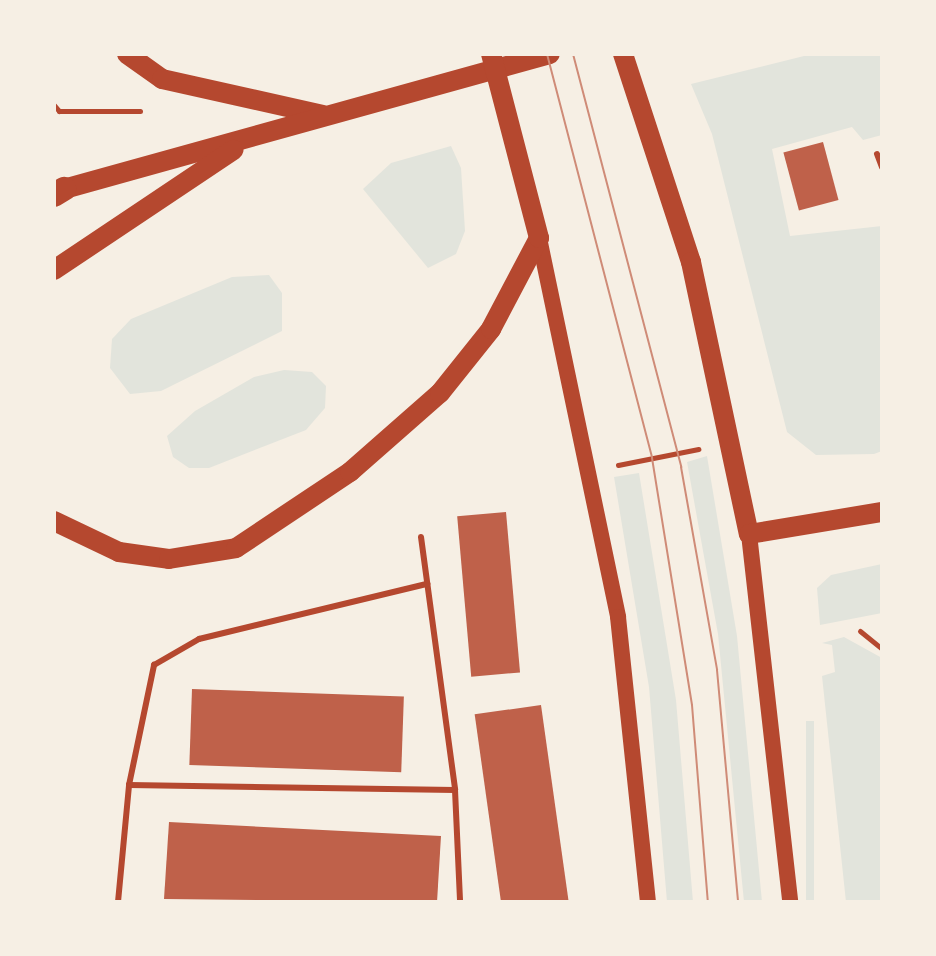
<!DOCTYPE html>
<html>
<head>
<meta charset="utf-8">
<style>
	body { margin:0 }
	#map { position:relative; width:936px; height:956px; overflow:hidden; background:#f6efe4; font-family:"Work Sans",sans-serif }
	div>[style] { position:absolute }
	[style*='--x'] { left:calc(var(--x)*1px); top:calc(var(--y)*1px); width:calc(var(--w)*1px); rotate:calc(var(--a)*1deg) }
	.green>* { inset:0; background:#e2e4dc; transform-origin:0 0 }
	.building>* { inset:0; background:#bf614a; transform-origin:0 0 }
	.path>* { height:5px; margin:-2.5px; padding:0 2.5px; transform-origin:2.5px; border-radius:2.5px; background:#b5482f }
	.service>* { height:6px; margin:-3px; padding:0 3px; transform-origin:3px; border-radius:3px; background:#b5482f }
	.secondary>* { height:16px; margin:-8px; padding:0 8px; transform-origin:8px; border-radius:8px; background:#b5482f }
	.primary>* { height:20px; margin:-10px; padding:0 10px; transform-origin:10px; border-radius:10px; background:#b5482f }
	.motorway>* { height:24px; margin:-12px; padding:0 12px; transform-origin:12px; border-radius:12px; background:#b5482f }
	.tram>* { height:2px; margin:-1px; padding:0 1px; transform-origin:1px; border-radius:1px; background:#cf8b77 }
	span { translate:-50% -50%; white-space:nowrap; text-align:center; line-height:1.15; -webkit-text-stroke:6px #f6efe4; paint-order:stroke }
	.frame { position:absolute; inset:0; border:56px solid #f6efe4; pointer-events:none }
</style>
</head>
<body>
<div id="map">
	<div class="green">
		<i style="clip-path:polygon(812px 54px,882px 54px,882px 135px,863px 140px,852px 127px,772px 149px,790px 236px,882px 226px,882px 451px,874px 454px,816px 455px,787px 432px,712px 134px,691px 84px)"></i>
		<i style="clip-path:polygon(451px 146px,461px 168px,465px 231px,456px 254px,428px 268px,363px 189px,391px 163px)"></i>
		<i style="clip-path:polygon(269px 275px,282px 293px,282px 331px,161px 391px,130px 394px,110px 368px,112px 339px,131px 319px,232px 277px)"></i>
		<i style="clip-path:polygon(284px 370px,312px 372px,326px 386px,325px 408px,306px 430px,209px 468px,189px 468px,173px 457px,167px 436px,195px 411px,254px 377px)"></i>
		<i style="clip-path:polygon(707px 456px,737px 636px,762px 902px,744px 902px,718px 634px,687px 462px)"></i>
		<i style="clip-path:polygon(639px 473px,676px 700px,693px 902px,667px 902px,649px 687px,614px 477px)"></i>
		<i style="clip-path:polygon(882px 564px,882px 613px,820px 625px,817px 588px,831px 575px)"></i>
		<i style="clip-path:polygon(844px 637px,882px 658px,882px 902px,846px 902px,822px 676px,835px 672px,832px 645px,822px 643px)"></i>
		<i style="left:806px;top:721px;width:8px;height:181px"></i>
	</div>
	<div class="building">
		<i style="left:823px;top:142px;width:60px;height:41px;rotate:75deg"></i>
		<i style="left:506px;top:512px;width:161px;height:49px;rotate:85deg"></i>
		<i style="left:192px;top:689px;width:212px;height:76px;rotate:2deg"></i>
		<i style="left:541px;top:705px;width:199px;height:67px;rotate:82deg"></i>
		<i style="clip-path:polygon(169px 822px,441px 836px,437px 902px,164px 899px)"></i>
	</div>
	<div class="path">
		<i style="--x:54;--y:105;--w:8;--a:50"></i>
		<i style="--x:59;--y:111;--w:81;--a:0"></i>
		<i style="--x:618;--y:465;--w:82;--a:-11.3"></i>
		<i style="--x:860;--y:631;--w:28;--a:39"></i>
	</div>
	<div class="service">
		<i style="--x:877;--y:154;--w:14;--a:69"></i>
		<i style="--x:421;--y:537;--w:255;--a:82.3"></i>
		<i style="--x:455;--y:790;--w:112;--a:87.4"></i>
		<i style="--x:129;--y:785;--w:326;--a:0.9"></i>
		<i style="--x:118;--y:902;--w:118;--a:-84.6"></i>
		<i style="--x:129;--y:785;--w:123;--a:-78.2"></i>
		<i style="--x:154;--y:665;--w:52;--a:-30"></i>
		<i style="--x:199;--y:639;--w:235;--a:-13.6"></i>
	</div>
	<div class="secondary">
		<i style="--x:539;--y:238;--w:387;--a:78.2"></i>
		<i style="--x:618;--y:617;--w:287;--a:84"></i>
		<i style="--x:749;--y:534;--w:370;--a:83.6"></i>
	</div>
	<div class="primary">
		<i style="--x:127;--y:54;--w:43;--a:35.5"></i>
		<i style="--x:162;--y:79;--w:165;--a:12.6"></i>
		<i style="--x:623;--y:54;--w:219;--a:71.9"></i>
		<i style="--x:691;--y:262;--w:278;--a:78"></i>
		<i style="--x:749;--y:534;--w:135;--a:-9.4"></i>
		<i style="--x:64;--y:189;--w:504;--a:-15.52"></i>
		<i style="--x:54;--y:270;--w:216;--a:-33.8"></i>
		<i style="--x:54;--y:521;--w:72;--a:25.5"></i>
		<i style="--x:119;--y:552;--w:50;--a:8"></i>
		<i style="--x:169;--y:559;--w:68;--a:-9.3"></i>
		<i style="--x:236;--y:548;--w:137;--a:-33.7"></i>
		<i style="--x:350;--y:472;--w:120;--a:-41.3"></i>
		<i style="--x:440;--y:393;--w:82;--a:-51.4"></i>
		<i style="--x:491;--y:329;--w:103;--a:-62.2"></i>
		<i style="--x:539;--y:238;--w:190;--a:-104.6"></i>
	</div>
	<div class="motorway">
		<i style="--x:54;--y:195;--w:12;--a:-31"></i>
	</div>
	<div class="tram">
		<i style="--x:547;--y:54;--w:417;--a:75.4"></i>
		<i style="--x:652;--y:458;--w:250;--a:80.8"></i>
		<i style="--x:692;--y:705;--w:198;--a:85.4"></i>
		<i style="--x:573;--y:54;--w:427;--a:75.3"></i>
		<i style="--x:681;--y:467;--w:206;--a:79.9"></i>
		<i style="--x:717;--y:670;--w:233;--a:84.8"></i>
	</div>
	<div class="frame"></div>
</div>
</body>
</html>
